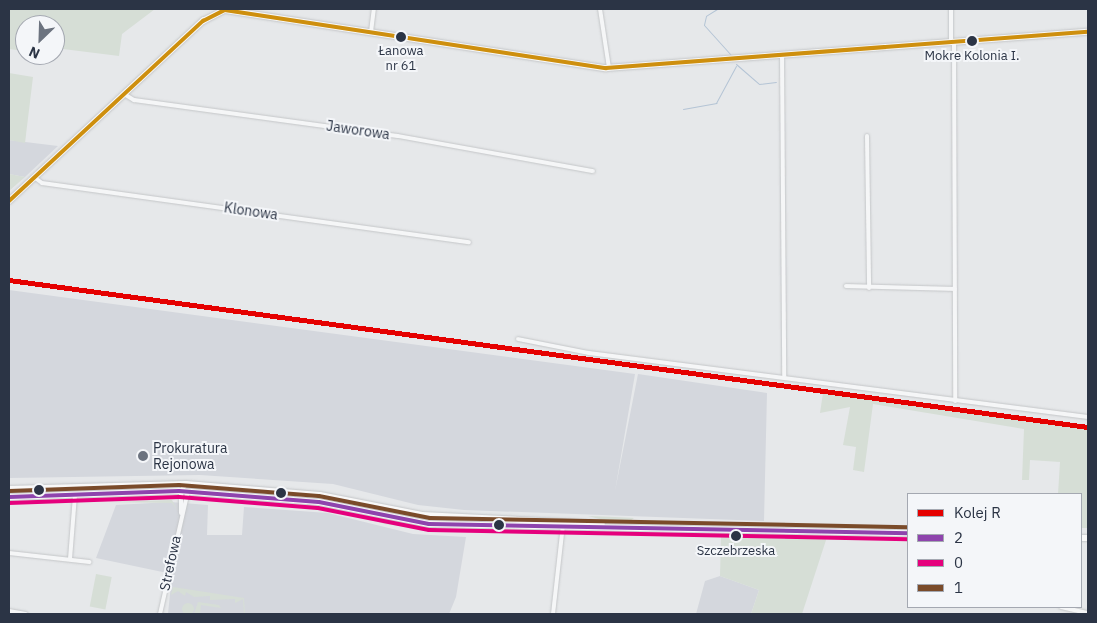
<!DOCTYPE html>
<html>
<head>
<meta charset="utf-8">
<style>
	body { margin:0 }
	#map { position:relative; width:1097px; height:623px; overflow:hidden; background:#e6e8ea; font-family:"IBM Plex Sans",sans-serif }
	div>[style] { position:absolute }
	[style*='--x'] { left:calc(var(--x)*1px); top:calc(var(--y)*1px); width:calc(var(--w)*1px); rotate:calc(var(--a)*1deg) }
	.built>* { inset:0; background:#d4d7dd }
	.green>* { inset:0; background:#d6ded6; transform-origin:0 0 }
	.round { border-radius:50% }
	.stream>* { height:1px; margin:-0.5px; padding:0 0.5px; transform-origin:0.5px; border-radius:0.5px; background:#b4c4d5 }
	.roads { filter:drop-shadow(0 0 1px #c4c6c8) drop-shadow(0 0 1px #c4c6c8) }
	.street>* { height:4px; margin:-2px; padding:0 2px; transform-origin:2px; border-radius:2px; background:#f5f6f7 }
	.secondary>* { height:5.5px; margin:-2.75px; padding:0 2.75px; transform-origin:2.75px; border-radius:2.75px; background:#f8f8f8 }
	.primary>* { height:6px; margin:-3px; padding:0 3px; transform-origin:3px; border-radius:3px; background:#f8f8f8 }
	.bus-1>* { height:4px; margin:-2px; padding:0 2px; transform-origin:2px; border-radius:2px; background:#8e44ad }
	.bus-2>* { height:4px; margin:-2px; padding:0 2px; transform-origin:2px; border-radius:2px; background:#e5007d }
	.bus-3>* { height:4px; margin:-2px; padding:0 2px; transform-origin:2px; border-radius:2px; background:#7a4b2a }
	.bus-4>* { height:4px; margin:-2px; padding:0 2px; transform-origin:2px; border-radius:2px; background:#ce8f0e }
	.rail-1>* { height:5px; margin:-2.5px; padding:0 2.5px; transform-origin:2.5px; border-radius:2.5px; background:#e50000 }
	.dots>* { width:14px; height:14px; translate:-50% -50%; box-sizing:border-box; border:2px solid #f4f6f9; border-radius:50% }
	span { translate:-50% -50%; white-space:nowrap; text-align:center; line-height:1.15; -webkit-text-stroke:4px #f4f6f9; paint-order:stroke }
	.bus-label { font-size:13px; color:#2b3445 }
	.street-label { font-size:14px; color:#2b3445 }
	.poi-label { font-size:14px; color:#2b3445 }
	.left { translate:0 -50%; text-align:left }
	.frame { position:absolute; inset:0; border:10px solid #2b3445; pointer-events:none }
	.legend { position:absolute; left:907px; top:493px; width:175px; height:115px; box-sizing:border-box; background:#f4f6f9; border:1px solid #a4a8b1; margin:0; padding:6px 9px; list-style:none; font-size:15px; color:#2b3445 }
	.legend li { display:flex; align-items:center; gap:10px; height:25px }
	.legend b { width:25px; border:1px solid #a4a8b1 }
	.north { position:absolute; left:15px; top:15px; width:50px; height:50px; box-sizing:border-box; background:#f4f6f9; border:1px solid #a4a8b1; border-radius:50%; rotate:204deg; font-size:14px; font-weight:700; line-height:20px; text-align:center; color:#2b3445 }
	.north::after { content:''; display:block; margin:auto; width:18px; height:22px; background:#6c737f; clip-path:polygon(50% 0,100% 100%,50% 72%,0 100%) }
</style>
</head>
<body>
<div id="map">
	<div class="built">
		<i style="clip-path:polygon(9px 140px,58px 146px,25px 177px,9px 174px)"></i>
		<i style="clip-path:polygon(9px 290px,635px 374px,615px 491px,638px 374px,767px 393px,764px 521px,464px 510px,418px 505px,333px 484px,200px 475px,9px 478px)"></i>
		<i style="clip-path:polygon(170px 502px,208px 505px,207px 535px,242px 535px,244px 507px,328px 513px,413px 534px,466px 537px,456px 597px,449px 614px,168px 614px,172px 574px,96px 558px,116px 505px)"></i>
		<i style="clip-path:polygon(720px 576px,759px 590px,751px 614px,696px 614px,705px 581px)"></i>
	</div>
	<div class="green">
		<i style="clip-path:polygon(9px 9px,155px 9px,122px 34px,119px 56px,55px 48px,55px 25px,25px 25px,25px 51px,9px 49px)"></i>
		<i style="clip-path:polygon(9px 73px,33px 77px,25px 143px,9px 140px)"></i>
		<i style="clip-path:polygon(9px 174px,25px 177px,9px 191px)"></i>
		<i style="clip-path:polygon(823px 393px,1088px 429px,1088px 528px,1081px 528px,1081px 494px,1058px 494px,1060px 462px,1030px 460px,1029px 480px,1022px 480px,1024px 429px,873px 404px,864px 472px,853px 470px,856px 447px,843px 445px,850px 407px,820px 413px)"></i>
		<i style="clip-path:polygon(170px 496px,175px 499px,107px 498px,119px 496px)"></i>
		<i style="clip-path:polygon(248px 499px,274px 502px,275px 505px,249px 503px)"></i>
		<i style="clip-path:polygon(172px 500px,177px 510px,172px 503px,107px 502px)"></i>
		<i style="clip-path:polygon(307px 504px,333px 508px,335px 512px,306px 508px)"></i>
		<i style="clip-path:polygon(362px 515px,436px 527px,439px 531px,384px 524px)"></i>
		<i style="clip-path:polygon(588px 516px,615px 517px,634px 518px,629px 522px,611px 522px)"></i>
		<i style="clip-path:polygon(721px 536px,827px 537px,802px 614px,751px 614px,759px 590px,720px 576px)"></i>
		<i style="left:96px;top:574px;width:16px;height:33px;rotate:11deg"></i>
		<i style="clip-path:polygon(173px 587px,244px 598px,245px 614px,240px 614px,244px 614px,243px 599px,235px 603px,235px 599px,210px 600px,210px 596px,194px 597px,186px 592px,185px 596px,178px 591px,171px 595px)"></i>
		<i style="clip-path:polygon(198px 602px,219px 605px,221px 608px,201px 605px,200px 614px,194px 614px)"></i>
		<i class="round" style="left:182px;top:603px;width:12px;height:12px"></i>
	</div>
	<div class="stream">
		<i style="--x:717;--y:9;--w:13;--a:148"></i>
		<i style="--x:706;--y:16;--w:9;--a:103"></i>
		<i style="--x:704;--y:25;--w:40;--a:48"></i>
		<i style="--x:736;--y:64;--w:30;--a:41"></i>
		<i style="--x:759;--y:84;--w:17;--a:-7"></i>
		<i style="--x:683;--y:109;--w:34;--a:-10"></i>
		<i style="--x:716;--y:103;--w:42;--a:-61.6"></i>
	</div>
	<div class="roads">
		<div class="street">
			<i style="--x:600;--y:9;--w:60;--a:81.3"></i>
			<i style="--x:951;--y:9;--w:33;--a:90"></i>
			<i style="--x:371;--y:32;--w:23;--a:-83"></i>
			<i style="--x:954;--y:42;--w:359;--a:89.8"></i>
			<i style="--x:782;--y:55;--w:321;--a:89.6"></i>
			<i style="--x:124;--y:94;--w:12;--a:31"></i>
			<i style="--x:134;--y:100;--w:266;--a:7.8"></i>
			<i style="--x:398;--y:136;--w:198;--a:10.2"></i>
			<i style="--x:867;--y:136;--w:152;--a:89.2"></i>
			<i style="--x:34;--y:177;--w:10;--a:37"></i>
			<i style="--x:42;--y:183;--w:431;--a:7.9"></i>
			<i style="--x:846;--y:286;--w:109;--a:1.6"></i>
			<i style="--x:518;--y:339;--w:72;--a:11.2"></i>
			<i style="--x:589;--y:353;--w:503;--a:7.31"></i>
			<i style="--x:181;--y:513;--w:22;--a:-90"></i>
			<i style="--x:181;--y:491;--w:9;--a:-54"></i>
			<i style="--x:9;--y:553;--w:81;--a:6.4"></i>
			<i style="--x:70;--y:559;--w:63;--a:-85.5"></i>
			<i style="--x:1061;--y:607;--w:28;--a:13"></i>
			<i style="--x:9;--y:611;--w:17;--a:10"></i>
			<i style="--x:160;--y:614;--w:126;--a:-77.2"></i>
			<i style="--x:553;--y:614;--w:90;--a:-83.6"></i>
		</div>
		<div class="secondary">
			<i style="--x:9;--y:201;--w:265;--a:-42.9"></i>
			<i style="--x:203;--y:21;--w:25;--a:-27"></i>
			<i style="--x:225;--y:10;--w:385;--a:8.7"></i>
			<i style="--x:606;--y:68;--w:483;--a:-4.3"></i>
		</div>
		<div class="primary">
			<i style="--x:9;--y:489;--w:177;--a:-1.6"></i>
			<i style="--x:186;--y:484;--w:134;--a:4.7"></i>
			<i style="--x:320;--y:495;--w:104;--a:11.1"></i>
			<i style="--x:422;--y:515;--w:180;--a:2.9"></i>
			<i style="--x:9;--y:497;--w:170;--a:-2"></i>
			<i style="--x:179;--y:491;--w:140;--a:4.5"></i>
			<i style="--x:319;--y:502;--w:112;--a:11.3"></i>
			<i style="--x:429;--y:524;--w:479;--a:1.1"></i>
			<i style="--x:1081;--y:538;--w:7;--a:0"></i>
		</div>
	</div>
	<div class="bus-1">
		<i style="--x:9;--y:497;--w:170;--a:-2"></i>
		<i style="--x:179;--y:491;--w:140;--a:4.5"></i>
		<i style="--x:319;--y:502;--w:112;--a:11.3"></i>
		<i style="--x:429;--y:524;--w:479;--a:1.1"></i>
	</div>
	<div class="bus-2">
		<i style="--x:9;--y:503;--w:170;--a:-2"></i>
		<i style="--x:179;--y:497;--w:139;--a:4.5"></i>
		<i style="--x:318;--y:508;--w:113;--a:11.2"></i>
		<i style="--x:429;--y:530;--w:479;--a:1.1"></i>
	</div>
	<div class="bus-3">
		<i style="--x:9;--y:491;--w:170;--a:-2"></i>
		<i style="--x:179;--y:485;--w:140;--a:4.5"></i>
		<i style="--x:319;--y:496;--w:113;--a:11.2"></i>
		<i style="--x:430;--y:518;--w:478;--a:1.1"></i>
	</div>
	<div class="bus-4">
		<i style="--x:9;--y:201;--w:265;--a:-42.9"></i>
		<i style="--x:203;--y:21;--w:25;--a:-27"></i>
		<i style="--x:225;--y:10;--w:385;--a:8.7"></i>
		<i style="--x:606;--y:68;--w:483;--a:-4.3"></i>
	</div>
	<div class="rail-1">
		<i style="--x:9;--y:280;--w:1089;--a:7.76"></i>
	</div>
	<div class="dots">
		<i style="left:401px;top:37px;background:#2b3445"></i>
		<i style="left:972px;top:41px;background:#2b3445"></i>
		<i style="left:143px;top:456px;background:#6c737f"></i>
		<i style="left:39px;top:490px;background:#2b3445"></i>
		<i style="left:281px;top:493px;background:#2b3445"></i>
		<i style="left:499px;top:525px;background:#2b3445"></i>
		<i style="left:736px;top:536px;background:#2b3445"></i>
	</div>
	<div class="bus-label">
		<span style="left:401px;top:59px">Łanowa<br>nr 61</span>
		<span style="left:972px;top:56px">Mokre Kolonia I.</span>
		<span style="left:736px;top:551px">Szczebrzeska</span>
	</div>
	<div class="street-label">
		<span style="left:358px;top:130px;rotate:8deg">Jaworowa</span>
		<span style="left:251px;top:211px;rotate:8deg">Klonowa</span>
		<span style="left:170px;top:563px;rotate:-78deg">Strefowa</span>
	</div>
	<div class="poi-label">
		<span class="left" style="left:153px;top:456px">Prokuratura<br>Rejonowa</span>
	</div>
	<div class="frame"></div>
	<ul class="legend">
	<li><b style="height:6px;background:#e50000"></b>Kolej R</li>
	<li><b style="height:6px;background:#8e44ad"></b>2</li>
	<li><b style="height:6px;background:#e5007d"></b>0</li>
	<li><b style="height:6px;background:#7a4b2a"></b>1</li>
	</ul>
	<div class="north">N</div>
</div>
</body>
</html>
